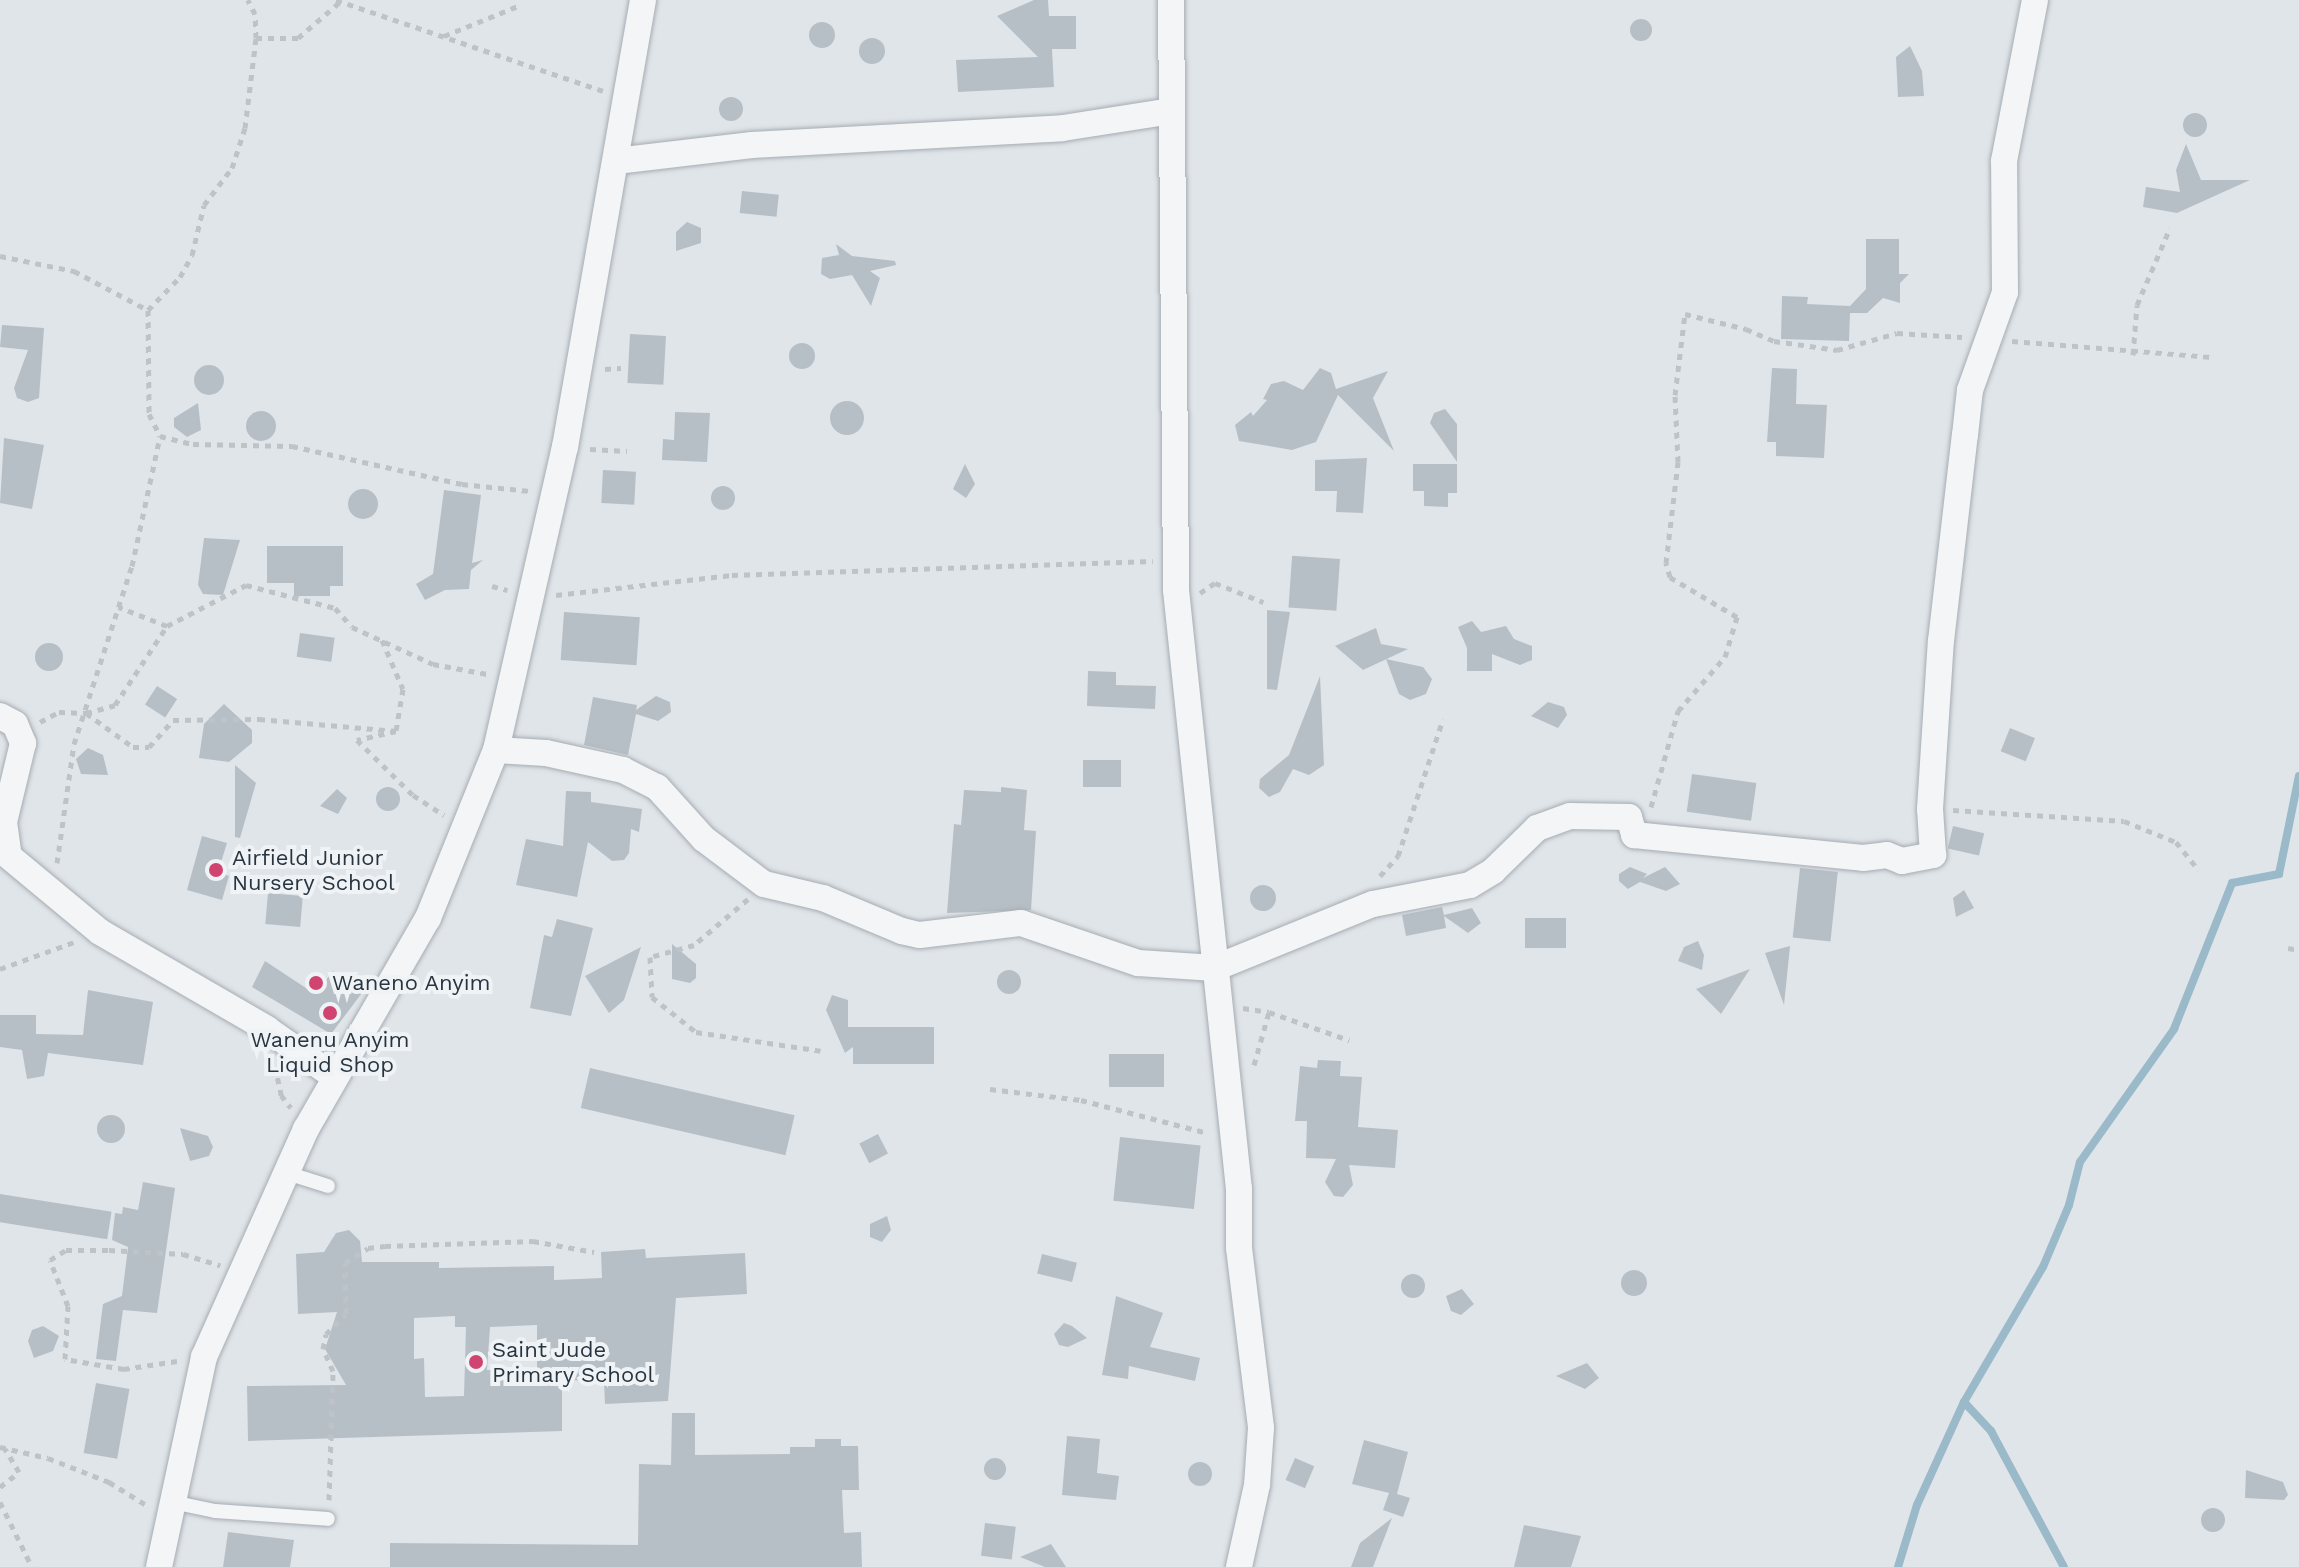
<!DOCTYPE html>
<html>
<head>
<meta charset="utf-8">
<style>
	body { margin:0 }
	#map { position:relative; width:2299px; height:1567px; overflow:hidden; background:#e0e5e9; font-family:"Work Sans",sans-serif }
	div>[style] { position:absolute }
	[style*='--x'] { left:calc(var(--x)*1px); top:calc(var(--y)*1px); width:calc(var(--w)*1px); rotate:calc(var(--a)*1deg) }
	.stream>* { height:8px; margin:-4px; padding:0 4px; transform-origin:4px; border-radius:4px; background:#9ab9c9 }
	.building>* { inset:0; background:#b7bfc6; transform-origin:0 0 }
	.round { border-radius:50% }
	.path>* { height:5px; margin-top:-2.5px; transform-origin:0; background:repeating-linear-gradient(90deg,#bec3c7 0 6px,transparent 0 12px) }
	.roads { filter:drop-shadow(0 0 2px #a5adb3) drop-shadow(0 0 2px #a5adb3) }
	.lane>* { height:14px; margin:-7px; padding:0 7px; transform-origin:7px; border-radius:7px; background:#f3f5f7 }
	.street>* { height:26px; margin:-13px; padding:0 13px; transform-origin:13px; border-radius:13px; background:#f3f5f7 }
	.dots>* { width:22px; height:22px; translate:-50% -50%; box-sizing:border-box; border:4px solid #eff3f6; border-radius:50% }
	span { translate:-50% -50%; white-space:nowrap; text-align:center; line-height:1.15; -webkit-text-stroke:8px #eff3f6; paint-order:stroke }
	.poi-label { font-size:22px; color:#283540 }
	.left { translate:0 -50%; text-align:left }
</style>
</head>
<body>
<div id="map">
	<div class="stream">
		<i style="--x:1964;--y:1402;--w:40;--a:47"></i>
		<i style="--x:1991;--y:1431;--w:154;--a:61.8"></i>
		<i style="--x:1898;--y:1567;--w:65;--a:-73"></i>
		<i style="--x:1917;--y:1505;--w:113;--a:-65.5"></i>
		<i style="--x:1964;--y:1402;--w:156;--a:-59.7"></i>
		<i style="--x:2043;--y:1267;--w:67;--a:-67.2"></i>
		<i style="--x:2069;--y:1205;--w:44;--a:-75.7"></i>
		<i style="--x:2080;--y:1162;--w:163;--a:-54.7"></i>
		<i style="--x:2174;--y:1029;--w:157;--a:-68.3"></i>
		<i style="--x:2232;--y:883;--w:48;--a:-10.8"></i>
		<i style="--x:2279;--y:874;--w:100;--a:-78.5"></i>
	</div>
	<div class="building">
		<i style="clip-path:polygon(1034px 0,1048px 0,1049px 16px,1076px 16px,1076px 49px,1052px 49px,1054px 87px,958px 92px,956px 60px,1038px 57px,997px 16px)"></i>
		<i class="round" style="left:1630px;top:19px;width:22px;height:22px"></i>
		<i class="round" style="left:809px;top:22px;width:26px;height:26px"></i>
		<i class="round" style="left:859px;top:38px;width:26px;height:26px"></i>
		<i style="clip-path:polygon(1910px 46px,1922px 71px,1924px 96px,1898px 97px,1896px 57px)"></i>
		<i class="round" style="left:719px;top:97px;width:24px;height:24px"></i>
		<i class="round" style="left:2183px;top:113px;width:24px;height:24px"></i>
		<i style="clip-path:polygon(2186px 144px,2201px 180px,2250px 180px,2177px 213px,2143px 207px,2146px 187px,2180px 192px,2176px 170px)"></i>
		<i style="left:742px;top:191px;width:37px;height:22px;rotate:6deg"></i>
		<i style="clip-path:polygon(687px 222px,701px 228px,701px 243px,676px 251px,676px 232px)"></i>
		<i style="clip-path:polygon(1866px 239px,1899px 239px,1899px 274px,1909px 274px,1900px 283px,1900px 303px,1883px 298px,1867px 313px,1850px 313px,1849px 341px,1781px 339px,1782px 296px,1808px 297px,1807px 304px,1850px 306px,1866px 289px)"></i>
		<i style="clip-path:polygon(836px 244px,852px 256px,895px 261px,896px 265px,870px 271px,880px 278px,871px 306px,852px 275px,830px 279px,821px 274px,822px 258px,839px 255px)"></i>
		<i style="clip-path:polygon(2px 325px,44px 328px,39px 398px,28px 402px,17px 398px,14px 388px,28px 350px,0 347px)"></i>
		<i style="left:630px;top:334px;width:36px;height:49px;rotate:3deg"></i>
		<i class="round" style="left:789px;top:343px;width:26px;height:26px"></i>
		<i class="round" style="left:194px;top:365px;width:30px;height:30px"></i>
		<i style="clip-path:polygon(1320px 368px,1331px 373px,1336px 389px,1388px 371px,1373px 398px,1394px 451px,1338px 395px,1316px 442px,1292px 450px,1239px 441px,1235px 425px,1251px 412px,1253px 416px,1267px 400px,1263px 399px,1271px 384px,1284px 381px,1303px 390px)"></i>
		<i style="clip-path:polygon(1772px 368px,1797px 369px,1796px 404px,1827px 405px,1824px 458px,1776px 456px,1776px 442px,1767px 442px)"></i>
		<i class="round" style="left:830px;top:401px;width:34px;height:34px"></i>
		<i style="clip-path:polygon(198px 403px,201px 430px,187px 437px,174px 427px,174px 418px)"></i>
		<i style="clip-path:polygon(1445px 409px,1457px 424px,1457px 462px,1430px 423px,1434px 413px)"></i>
		<i class="round" style="left:246px;top:411px;width:30px;height:30px"></i>
		<i style="clip-path:polygon(675px 412px,710px 413px,707px 462px,662px 460px,663px 439px,674px 440px)"></i>
		<i style="clip-path:polygon(4px 438px,44px 445px,32px 509px,0 503px)"></i>
		<i style="clip-path:polygon(1367px 458px,1363px 513px,1336px 512px,1337px 491px,1315px 491px,1315px 460px)"></i>
		<i style="clip-path:polygon(965px 464px,975px 484px,966px 498px,953px 489px)"></i>
		<i style="clip-path:polygon(1413px 464px,1457px 464px,1457px 493px,1448px 493px,1448px 507px,1424px 506px,1424px 491px,1413px 491px)"></i>
		<i style="left:603px;top:470px;width:33px;height:33px;rotate:3deg"></i>
		<i class="round" style="left:711px;top:486px;width:24px;height:24px"></i>
		<i class="round" style="left:348px;top:489px;width:30px;height:30px"></i>
		<i style="clip-path:polygon(444px 490px,481px 495px,472px 563px,483px 560px,471px 570px,469px 589px,445px 590px,425px 600px,416px 584px,433px 574px)"></i>
		<i style="clip-path:polygon(204px 538px,240px 540px,223px 595px,203px 594px,198px 585px)"></i>
		<i style="clip-path:polygon(267px 546px,343px 546px,343px 586px,330px 586px,330px 596px,294px 596px,294px 583px,267px 583px)"></i>
		<i style="left:1340px;top:559px;width:52px;height:48px;rotate:94deg"></i>
		<i style="clip-path:polygon(1267px 610px,1290px 612px,1277px 690px,1267px 689px)"></i>
		<i style="left:564px;top:612px;width:76px;height:48px;rotate:4deg"></i>
		<i style="clip-path:polygon(1472px 621px,1481px 632px,1506px 626px,1514px 639px,1532px 646px,1532px 660px,1520px 665px,1492px 654px,1492px 671px,1467px 671px,1467px 648px,1458px 627px)"></i>
		<i style="clip-path:polygon(1376px 628px,1381px 644px,1408px 649px,1363px 670px,1335px 646px)"></i>
		<i style="left:300px;top:633px;width:35px;height:24px;rotate:8deg"></i>
		<i class="round" style="left:35px;top:643px;width:28px;height:28px"></i>
		<i style="clip-path:polygon(1386px 659px,1423px 667px,1432px 679px,1426px 694px,1410px 700px,1399px 694px)"></i>
		<i style="clip-path:polygon(1088px 671px,1116px 672px,1116px 685px,1156px 686px,1155px 709px,1087px 706px)"></i>
		<i style="clip-path:polygon(1320px 676px,1324px 765px,1309px 775px,1293px 769px,1280px 792px,1269px 797px,1259px 788px,1260px 779px,1289px 755px)"></i>
		<i style="left:157px;top:686px;width:24px;height:22px;rotate:33deg"></i>
		<i style="clip-path:polygon(656px 696px,670px 702px,671px 712px,658px 721px,636px 714px,628px 755px,584px 745px,593px 697px,637px 705px,636px 710px)"></i>
		<i style="clip-path:polygon(1548px 702px,1564px 707px,1567px 715px,1558px 728px,1531px 716px)"></i>
		<i style="clip-path:polygon(224px 704px,252px 730px,252px 743px,229px 762px,199px 758px,204px 724px)"></i>
		<i style="left:2010px;top:728px;width:27px;height:25px;rotate:22deg"></i>
		<i style="clip-path:polygon(88px 748px,103px 755px,108px 775px,81px 774px,76px 759px)"></i>
		<i style="left:1083px;top:760px;width:38px;height:27px"></i>
		<i style="clip-path:polygon(235px 765px,256px 783px,240px 838px,235px 837px)"></i>
		<i style="left:1692px;top:774px;width:65px;height:38px;rotate:8deg"></i>
		<i style="clip-path:polygon(1001px 787px,1027px 790px,1024px 830px,1036px 831px,1031px 910px,947px 913px,954px 824px,961px 825px,964px 790px,1001px 792px)"></i>
		<i class="round" style="left:376px;top:787px;width:24px;height:24px"></i>
		<i style="clip-path:polygon(337px 789px,347px 798px,338px 814px,320px 806px)"></i>
		<i style="clip-path:polygon(566px 791px,591px 792px,591px 802px,642px 809px,639px 832px,631px 829px,629px 853px,624px 860px,612px 861px,588px 842px,577px 897px,516px 885px,526px 839px,563px 846px)"></i>
		<i style="left:1953px;top:826px;width:32px;height:23px;rotate:13deg"></i>
		<i style="clip-path:polygon(202px 836px,227px 843px,218px 872px,229px 876px,222px 900px,187px 890px)"></i>
		<i style="clip-path:polygon(1630px 867px,1647px 874px,1643px 878px,1665px 867px,1680px 884px,1666px 891px,1640px 882px,1628px 889px,1619px 881px,1619px 874px)"></i>
		<i style="left:1800px;top:868px;width:38px;height:70px;rotate:6deg"></i>
		<i class="round" style="left:1250px;top:885px;width:26px;height:26px"></i>
		<i style="clip-path:polygon(1964px 890px,1974px 908px,1956px 917px,1953px 898px)"></i>
		<i style="left:268px;top:893px;width:35px;height:31px;rotate:5deg"></i>
		<i style="clip-path:polygon(1442px 907px,1444px 915px,1472px 908px,1481px 923px,1468px 933px,1444px 916px,1446px 928px,1406px 936px,1402px 915px)"></i>
		<i style="left:1525px;top:918px;width:41px;height:30px"></i>
		<i style="clip-path:polygon(557px 919px,593px 928px,571px 1016px,530px 1008px,544px 935px,552px 937px)"></i>
		<i style="clip-path:polygon(1698px 941px,1704px 955px,1702px 970px,1678px 961px,1684px 947px)"></i>
		<i style="clip-path:polygon(672px 944px,696px 964px,696px 978px,690px 983px,672px 979px)"></i>
		<i style="clip-path:polygon(1790px 946px,1784px 1005px,1765px 953px)"></i>
		<i style="clip-path:polygon(641px 947px,624px 1000px,609px 1013px,585px 976px)"></i>
		<i style="clip-path:polygon(265px 961px,315px 994px,333px 971px,362px 993px,331px 1034px,252px 987px)"></i>
		<i style="clip-path:polygon(1750px 969px,1721px 1014px,1696px 989px)"></i>
		<i class="round" style="left:997px;top:970px;width:24px;height:24px"></i>
		<i style="clip-path:polygon(88px 990px,153px 1002px,143px 1065px,48px 1053px,44px 1076px,27px 1079px,22px 1050px,0 1047px,0 1015px,36px 1015px,36px 1034px,83px 1035px)"></i>
		<i style="clip-path:polygon(832px 995px,848px 1000px,848px 1027px,934px 1027px,934px 1064px,853px 1064px,853px 1047px,845px 1053px,826px 1010px)"></i>
		<i style="left:1109px;top:1054px;width:55px;height:33px"></i>
		<i style="clip-path:polygon(1318px 1060px,1341px 1061px,1340px 1076px,1362px 1077px,1358px 1127px,1398px 1130px,1395px 1168px,1349px 1165px,1353px 1185px,1343px 1197px,1334px 1196px,1325px 1182px,1336px 1159px,1306px 1158px,1307px 1121px,1295px 1121px,1300px 1066px,1317px 1068px)"></i>
		<i style="left:590px;top:1068px;width:210px;height:41px;rotate:13deg"></i>
		<i class="round" style="left:97px;top:1115px;width:28px;height:28px"></i>
		<i style="clip-path:polygon(180px 1128px,208px 1136px,213px 1147px,209px 1156px,190px 1161px)"></i>
		<i style="left:878px;top:1134px;width:22px;height:21px;rotate:63deg"></i>
		<i style="left:1120px;top:1137px;width:81px;height:64px;rotate:6deg"></i>
		<i style="clip-path:polygon(143px 1182px,175px 1188px,157px 1313px,123px 1310px,116px 1361px,96px 1359px,103px 1304px,122px 1296px,128px 1247px,112px 1240px,115px 1213px,122px 1214px,123px 1207px,138px 1210px)"></i>
		<i style="left:0;top:1194px;width:113px;height:28px;rotate:9deg"></i>
		<i style="clip-path:polygon(887px 1216px,891px 1230px,882px 1242px,870px 1237px,870px 1224px)"></i>
		<i style="clip-path:polygon(evenodd,349px 1230px,360px 1241px,362px 1262px,439px 1262px,439px 1268px,554px 1266px,554px 1280px,602px 1278px,601px 1252px,645px 1249px,646px 1258px,745px 1253px,747px 1294px,676px 1298px,668px 1401px,605px 1404px,604px 1381px,562px 1380px,562px 1431px,248px 1441px,247px 1386px,346px 1385px,325px 1349px,337px 1312px,298px 1314px,296px 1254px,324px 1252px,336px 1233px,349px 1230px,455px 1316px,455px 1327px,466px 1327px,464px 1396px,425px 1397px,424px 1358px,414px 1359px,414px 1318px,455px 1316px,349px 1230px,537px 1325px,537px 1369px,487px 1370px,490px 1327px,537px 1325px)"></i>
		<i style="left:1042px;top:1254px;width:36px;height:20px;rotate:14deg"></i>
		<i class="round" style="left:1621px;top:1270px;width:26px;height:26px"></i>
		<i class="round" style="left:1401px;top:1274px;width:24px;height:24px"></i>
		<i style="clip-path:polygon(1462px 1289px,1474px 1304px,1461px 1315px,1451px 1311px,1446px 1296px)"></i>
		<i style="clip-path:polygon(1116px 1296px,1163px 1313px,1150px 1347px,1200px 1358px,1195px 1381px,1129px 1366px,1128px 1379px,1102px 1375px)"></i>
		<i style="clip-path:polygon(1064px 1323px,1072px 1326px,1087px 1338px,1068px 1347px,1059px 1345px,1054px 1334px)"></i>
		<i style="clip-path:polygon(43px 1326px,59px 1336px,53px 1351px,34px 1358px,28px 1341px,32px 1330px)"></i>
		<i style="clip-path:polygon(1587px 1363px,1599px 1378px,1585px 1389px,1556px 1376px)"></i>
		<i style="left:96px;top:1383px;width:34px;height:71px;rotate:10deg"></i>
		<i style="clip-path:polygon(672px 1413px,695px 1413px,695px 1455px,790px 1454px,790px 1447px,815px 1447px,815px 1439px,841px 1439px,841px 1446px,858px 1446px,859px 1490px,842px 1490px,844px 1533px,861px 1532px,862px 1567px,390px 1567px,390px 1543px,638px 1545px,639px 1464px,671px 1465px)"></i>
		<i style="clip-path:polygon(1067px 1436px,1100px 1439px,1097px 1473px,1119px 1476px,1116px 1500px,1062px 1495px)"></i>
		<i style="clip-path:polygon(1364px 1440px,1408px 1452px,1397px 1494px,1410px 1498px,1403px 1517px,1383px 1510px,1389px 1493px,1352px 1484px)"></i>
		<i style="left:1295px;top:1458px;width:21px;height:24px;rotate:23deg"></i>
		<i class="round" style="left:984px;top:1458px;width:22px;height:22px"></i>
		<i class="round" style="left:1188px;top:1462px;width:24px;height:24px"></i>
		<i style="clip-path:polygon(2246px 1470px,2283px 1482px,2288px 1495px,2284px 1500px,2245px 1498px)"></i>
		<i class="round" style="left:2201px;top:1508px;width:24px;height:24px"></i>
		<i style="clip-path:polygon(1392px 1518px,1373px 1567px,1351px 1567px,1360px 1543px)"></i>
		<i style="left:985px;top:1523px;width:31px;height:33px;rotate:7deg"></i>
		<i style="clip-path:polygon(1524px 1525px,1581px 1536px,1571px 1567px,1514px 1567px)"></i>
		<i style="clip-path:polygon(228px 1532px,294px 1540px,290px 1567px,223px 1567px)"></i>
		<i style="clip-path:polygon(1051px 1544px,1066px 1567px,1045px 1567px,1020px 1557px)"></i>
	</div>
	<div class="path">
		<i style="--x:336;--y:0;--w:282;--a:18.8"></i>
		<i style="--x:444;--y:36;--w:80;--a:-22.1"></i>
		<i style="--x:256;--y:38;--w:42;--a:0"></i>
		<i style="--x:298;--y:38;--w:55;--a:-40.6"></i>
		<i style="--x:0;--y:256;--w:76;--a:11.5"></i>
		<i style="--x:74;--y:271;--w:84;--a:27.8"></i>
		<i style="--x:148;--y:310;--w:104;--a:89.4"></i>
		<i style="--x:149;--y:414;--w:25;--a:63"></i>
		<i style="--x:160;--y:436;--w:34;--a:14"></i>
		<i style="--x:193;--y:444;--w:99;--a:1.2"></i>
		<i style="--x:292;--y:446;--w:174;--a:12.6"></i>
		<i style="--x:462;--y:484;--w:68;--a:5.9"></i>
		<i style="--x:148;--y:310;--w:46;--a:-45.9"></i>
		<i style="--x:180;--y:277;--w:25;--a:-61"></i>
		<i style="--x:192;--y:255;--w:51;--a:-76.5"></i>
		<i style="--x:204;--y:205;--w:46;--a:-52.9"></i>
		<i style="--x:232;--y:168;--w:42;--a:-72"></i>
		<i style="--x:245;--y:128;--w:91;--a:-83"></i>
		<i style="--x:256;--y:38;--w:24;--a:-92"></i>
		<i style="--x:255;--y:14;--w:16;--a:-117"></i>
		<i style="--x:2012;--y:341;--w:198;--a:4.6"></i>
		<i style="--x:2133;--y:355;--w:50;--a:-85.4"></i>
		<i style="--x:2137;--y:305;--w:84;--a:-66.8"></i>
		<i style="--x:605;--y:369;--w:16;--a:-4"></i>
		<i style="--x:590;--y:449;--w:37;--a:3"></i>
		<i style="--x:492;--y:586;--w:16;--a:15"></i>
		<i style="--x:1200;--y:593;--w:18;--a:-34"></i>
		<i style="--x:1215;--y:583;--w:52;--a:21.6"></i>
		<i style="--x:556;--y:595;--w:177;--a:-6.5"></i>
		<i style="--x:732;--y:575;--w:421;--a:-1.9"></i>
		<i style="--x:167;--y:626;--w:89;--a:-27.4"></i>
		<i style="--x:246;--y:585;--w:92;--a:14.5"></i>
		<i style="--x:335;--y:608;--w:25;--a:48"></i>
		<i style="--x:352;--y:627;--w:89;--a:24.6"></i>
		<i style="--x:433;--y:664;--w:55;--a:10.5"></i>
		<i style="--x:382;--y:640;--w:53;--a:66.8"></i>
		<i style="--x:403;--y:689;--w:43;--a:99.5"></i>
		<i style="--x:396;--y:731;--w:40;--a:167"></i>
		<i style="--x:357;--y:740;--w:78;--a:44.5"></i>
		<i style="--x:413;--y:795;--w:37;--a:33"></i>
		<i style="--x:86;--y:713;--w:58;--a:35.9"></i>
		<i style="--x:133;--y:747;--w:16;--a:0"></i>
		<i style="--x:149;--y:747;--w:36;--a:-48"></i>
		<i style="--x:173;--y:720;--w:86;--a:-0.7"></i>
		<i style="--x:259;--y:719;--w:138;--a:5"></i>
		<i style="--x:40;--y:722;--w:21;--a:-28"></i>
		<i style="--x:59;--y:712;--w:27;--a:2"></i>
		<i style="--x:86;--y:713;--w:30;--a:-15"></i>
		<i style="--x:115;--y:705;--w:95;--a:-56.6"></i>
		<i style="--x:167;--y:626;--w:52;--a:-158.4"></i>
		<i style="--x:1651;--y:807;--w:100;--a:-74.3"></i>
		<i style="--x:1678;--y:711;--w:72;--a:-49"></i>
		<i style="--x:1725;--y:657;--w:42;--a:-73.3"></i>
		<i style="--x:1737;--y:617;--w:78;--a:-149.2"></i>
		<i style="--x:1670;--y:577;--w:15;--a:-106"></i>
		<i style="--x:1666;--y:563;--w:102;--a:-83.2"></i>
		<i style="--x:1678;--y:462;--w:67;--a:-92.6"></i>
		<i style="--x:1675;--y:395;--w:82;--a:-83"></i>
		<i style="--x:1685;--y:314;--w:63;--a:13.8"></i>
		<i style="--x:1746;--y:329;--w:30;--a:23"></i>
		<i style="--x:1774;--y:341;--w:64;--a:8.1"></i>
		<i style="--x:1837;--y:350;--w:62;--a:-15.8"></i>
		<i style="--x:1897;--y:333;--w:65;--a:3.5"></i>
		<i style="--x:1953;--y:810;--w:171;--a:3.7"></i>
		<i style="--x:2124;--y:821;--w:56;--a:22"></i>
		<i style="--x:2176;--y:842;--w:36;--a:51"></i>
		<i style="--x:57;--y:863;--w:120;--a:-81.9"></i>
		<i style="--x:74;--y:744;--w:187;--a:-72"></i>
		<i style="--x:132;--y:566;--w:133;--a:-77.8"></i>
		<i style="--x:1380;--y:876;--w:27;--a:-48"></i>
		<i style="--x:1398;--y:856;--w:144;--a:-71.8"></i>
		<i style="--x:748;--y:899;--w:71;--a:139.6"></i>
		<i style="--x:694;--y:945;--w:46;--a:164.7"></i>
		<i style="--x:650;--y:957;--w:40;--a:87.1"></i>
		<i style="--x:652;--y:997;--w:56;--a:38.5"></i>
		<i style="--x:696;--y:1032;--w:126;--a:8.6"></i>
		<i style="--x:2288;--y:948;--w:11;--a:10"></i>
		<i style="--x:0;--y:969;--w:79;--a:-20"></i>
		<i style="--x:1243;--y:1008;--w:26;--a:9"></i>
		<i style="--x:1269;--y:1012;--w:85;--a:19.3"></i>
		<i style="--x:1254;--y:1065;--w:55;--a:-74.2"></i>
		<i style="--x:275;--y:1066;--w:30;--a:78"></i>
		<i style="--x:281;--y:1095;--w:16;--a:52"></i>
		<i style="--x:990;--y:1089;--w:92;--a:6.9"></i>
		<i style="--x:1081;--y:1100;--w:131;--a:14.6"></i>
		<i style="--x:177;--y:1361;--w:54;--a:171.4"></i>
		<i style="--x:124;--y:1369;--w:60;--a:-170.4"></i>
		<i style="--x:65;--y:1359;--w:53;--a:-86.8"></i>
		<i style="--x:68;--y:1306;--w:49;--a:-111.4"></i>
		<i style="--x:50;--y:1260;--w:19;--a:-32"></i>
		<i style="--x:66;--y:1250;--w:43;--a:0"></i>
		<i style="--x:109;--y:1250;--w:74;--a:3.1"></i>
		<i style="--x:183;--y:1254;--w:39;--a:17"></i>
		<i style="--x:0;--y:1447;--w:49;--a:12.9"></i>
		<i style="--x:48;--y:1458;--w:66;--a:21.5"></i>
		<i style="--x:109;--y:1482;--w:46;--a:31.6"></i>
		<i style="--x:0;--y:1487;--w:24;--a:-38"></i>
		<i style="--x:19;--y:1472;--w:27;--a:-121"></i>
		<i style="--x:329;--y:1500;--w:129;--a:-88.2"></i>
		<i style="--x:333;--y:1371;--w:24;--a:-114"></i>
		<i style="--x:323;--y:1349;--w:15;--a:-79"></i>
		<i style="--x:326;--y:1334;--w:28;--a:-45"></i>
		<i style="--x:346;--y:1314;--w:51;--a:-91.1"></i>
		<i style="--x:345;--y:1263;--w:27;--a:-33"></i>
		<i style="--x:368;--y:1248;--w:17;--a:-7"></i>
		<i style="--x:385;--y:1246;--w:148;--a:-1.9"></i>
		<i style="--x:533;--y:1241;--w:62;--a:10.2"></i>
		<i style="--x:0;--y:1502;--w:72;--a:63.8"></i>
	</div>
	<div class="roads">
		<div class="lane">
			<i style="--x:287;--y:1173;--w:43;--a:17.6"></i>
			<i style="--x:172;--y:1502;--w:44;--a:11.8"></i>
			<i style="--x:215;--y:1511;--w:113;--a:4"></i>
		</div>
		<div class="street">
			<i style="--x:1171;--y:0;--w:590;--a:89.51"></i>
			<i style="--x:1176;--y:590;--w:602;--a:84"></i>
			<i style="--x:1239;--y:1189;--w:59;--a:90"></i>
			<i style="--x:1239;--y:1248;--w:181;--a:83"></i>
			<i style="--x:1261;--y:1428;--w:57;--a:94"></i>
			<i style="--x:1257;--y:1485;--w:84;--a:102.4"></i>
			<i style="--x:616;--y:161;--w:137;--a:-6.7"></i>
			<i style="--x:752;--y:145;--w:311;--a:-3.1"></i>
			<i style="--x:1063;--y:128;--w:109;--a:-8.9"></i>
			<i style="--x:0;--y:716;--w:17;--a:28"></i>
			<i style="--x:15;--y:724;--w:21;--a:67"></i>
			<i style="--x:23;--y:743;--w:81;--a:103.5"></i>
			<i style="--x:4;--y:822;--w:30;--a:82"></i>
			<i style="--x:496;--y:750;--w:50;--a:3.4"></i>
			<i style="--x:546;--y:753;--w:79;--a:12.4"></i>
			<i style="--x:623;--y:770;--w:38;--a:27"></i>
			<i style="--x:657;--y:787;--w:70;--a:47.9"></i>
			<i style="--x:704;--y:839;--w:75;--a:36.9"></i>
			<i style="--x:764;--y:884;--w:61;--a:13.3"></i>
			<i style="--x:823;--y:898;--w:86;--a:22.7"></i>
			<i style="--x:902;--y:931;--w:18;--a:13"></i>
			<i style="--x:920;--y:935;--w:102;--a:-6.8"></i>
			<i style="--x:1021;--y:923;--w:124;--a:18.9"></i>
			<i style="--x:1138;--y:963;--w:77;--a:3.7"></i>
			<i style="--x:1215;--y:968;--w:170;--a:-22.1"></i>
			<i style="--x:1373;--y:904;--w:99;--a:-11.1"></i>
			<i style="--x:1470;--y:885;--w:27;--a:-31"></i>
			<i style="--x:1493;--y:871;--w:62;--a:-44.3"></i>
			<i style="--x:1537;--y:828;--w:35;--a:-20"></i>
			<i style="--x:1570;--y:816;--w:59;--a:1"></i>
			<i style="--x:1629;--y:817;--w:19;--a:74"></i>
			<i style="--x:1634;--y:835;--w:230;--a:5.7"></i>
			<i style="--x:1863;--y:858;--w:24;--a:-7"></i>
			<i style="--x:1887;--y:855;--w:16;--a:22"></i>
			<i style="--x:1902;--y:861;--w:32;--a:-11"></i>
			<i style="--x:1933;--y:855;--w:46;--a:-93.7"></i>
			<i style="--x:1930;--y:809;--w:168;--a:-86.3"></i>
			<i style="--x:1941;--y:641;--w:207;--a:-83.4"></i>
			<i style="--x:1965;--y:435;--w:45;--a:-83.7"></i>
			<i style="--x:1970;--y:390;--w:104;--a:-70.3"></i>
			<i style="--x:2005;--y:292;--w:131;--a:-90.4"></i>
			<i style="--x:2004;--y:161;--w:164;--a:-79.1"></i>
			<i style="--x:0;--y:849;--w:130;--a:39.7"></i>
			<i style="--x:100;--y:932;--w:193;--a:30.1"></i>
			<i style="--x:267;--y:1029;--w:83;--a:35.2"></i>
			<i style="--x:159;--y:1567;--w:215;--a:-77.9"></i>
			<i style="--x:204;--y:1357;--w:250;--a:-65.9"></i>
			<i style="--x:306;--y:1129;--w:244;--a:-60"></i>
			<i style="--x:428;--y:918;--w:181;--a:-68"></i>
			<i style="--x:496;--y:750;--w:311;--a:-77.2"></i>
			<i style="--x:565;--y:447;--w:454;--a:-80.1"></i>
		</div>
	</div>
	<div class="dots">
		<i style="left:216px;top:870px;background:#cf4470"></i>
		<i style="left:316px;top:983px;background:#cf4470"></i>
		<i style="left:330px;top:1013px;background:#cf4470"></i>
		<i style="left:476px;top:1362px;background:#cf4470"></i>
	</div>
	<div class="poi-label">
		<span class="left" style="left:232px;top:870px">Airfield Junior<br>Nursery School</span>
		<span class="left" style="left:332px;top:983px">Waneno Anyim</span>
		<span style="left:330px;top:1052px">Wanenu Anyim<br>Liquid Shop</span>
		<span class="left" style="left:492px;top:1362px">Saint Jude<br>Primary School</span>
	</div>
</div>
</body>
</html>
